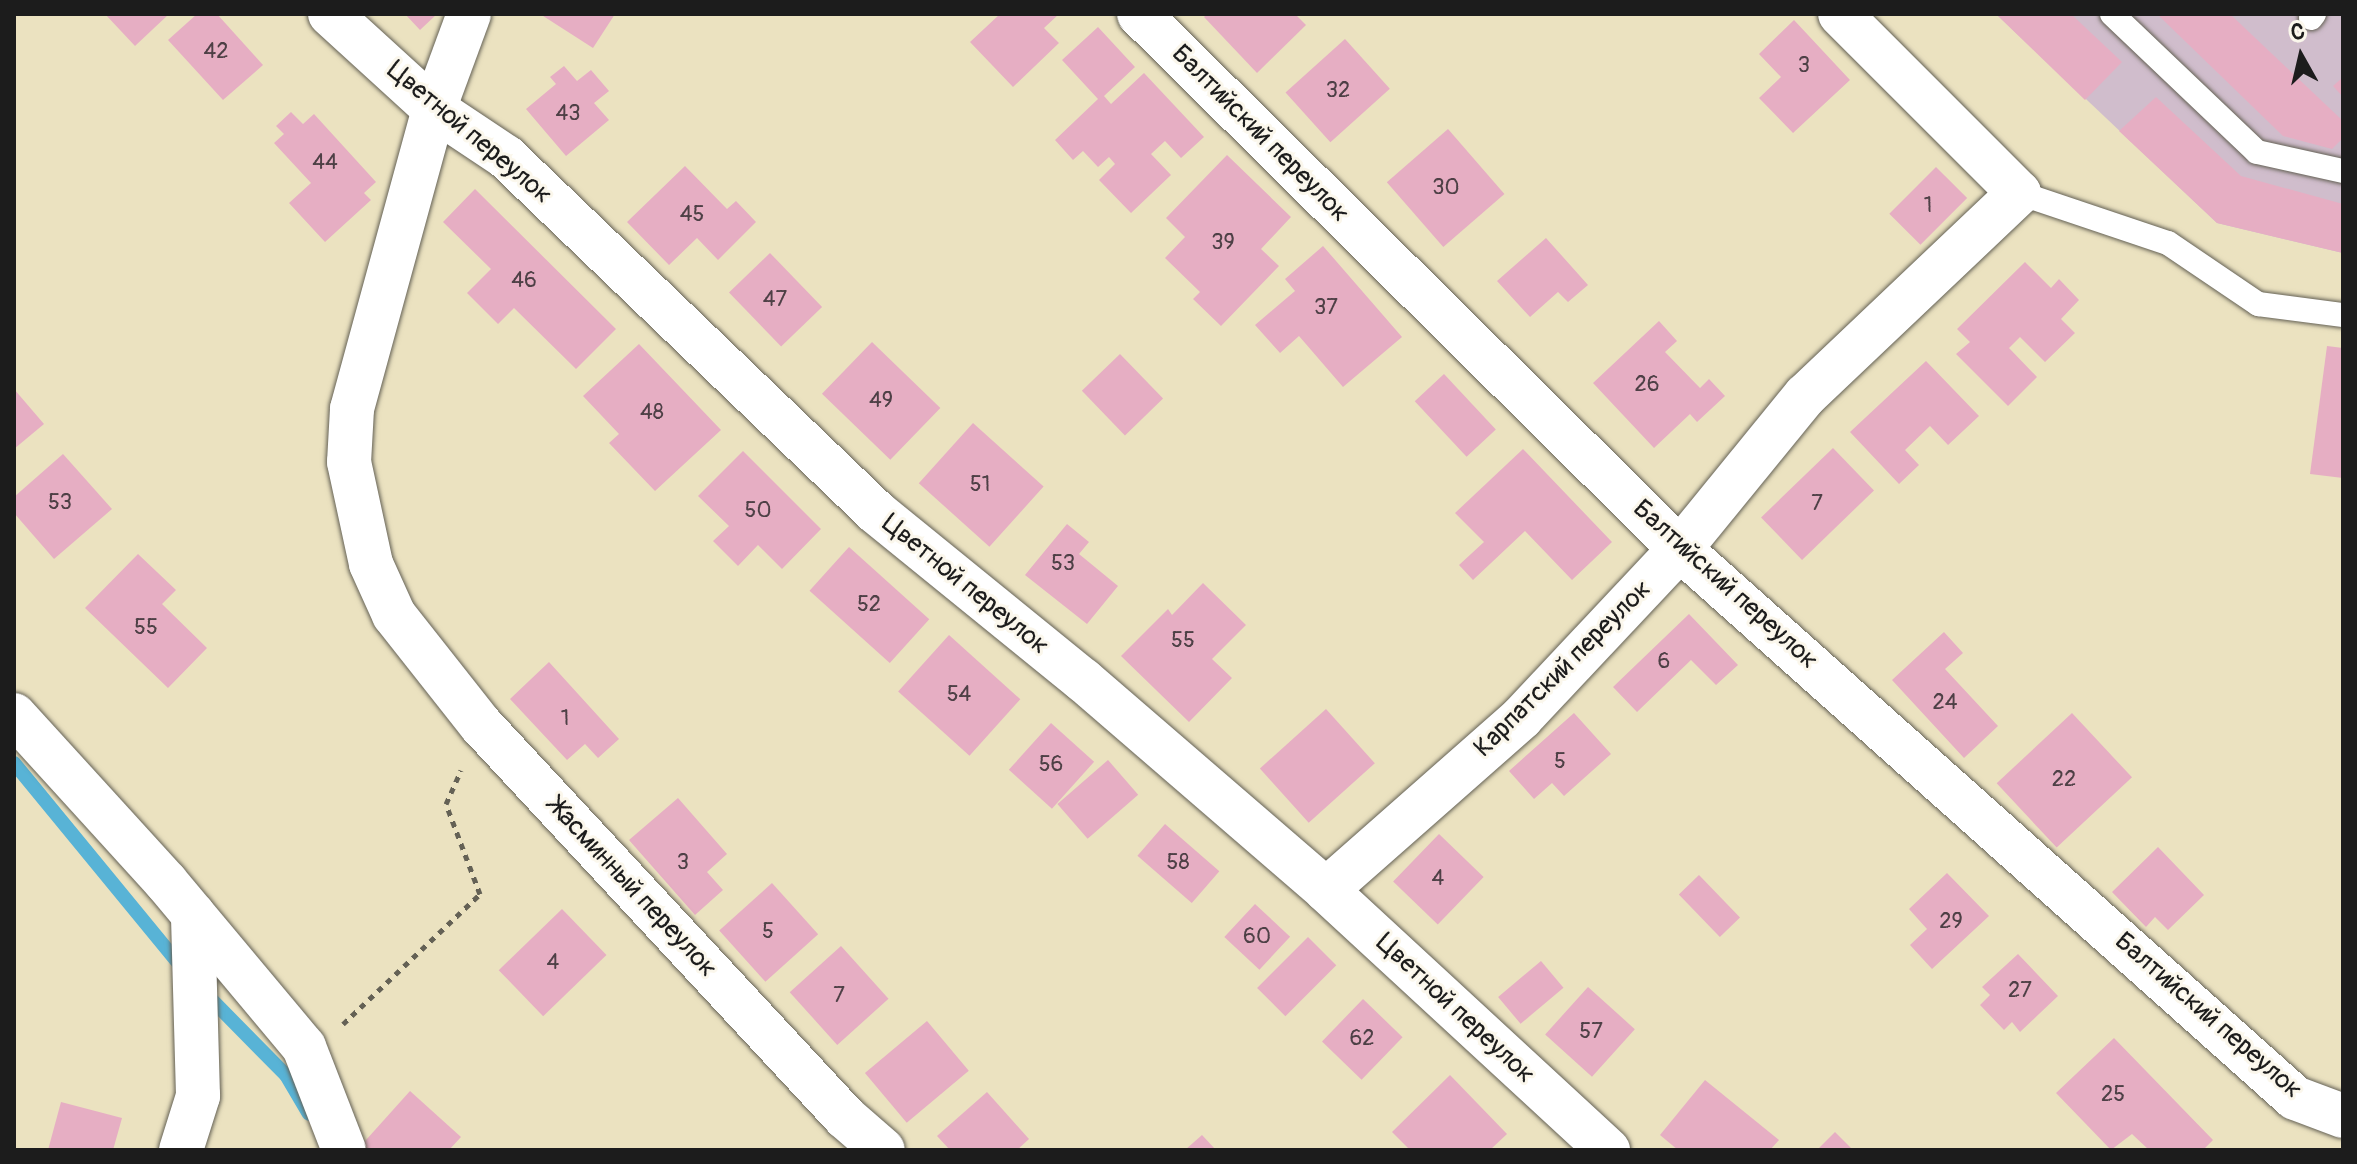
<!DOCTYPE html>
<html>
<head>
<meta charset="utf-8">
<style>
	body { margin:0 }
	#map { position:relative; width:2357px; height:1164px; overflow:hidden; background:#ebe2c0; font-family:Pangolin,sans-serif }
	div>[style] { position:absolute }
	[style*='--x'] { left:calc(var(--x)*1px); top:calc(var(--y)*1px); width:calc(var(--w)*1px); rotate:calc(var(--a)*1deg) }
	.industrial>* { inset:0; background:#d0bdcc }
	.stream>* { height:14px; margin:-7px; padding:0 7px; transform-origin:7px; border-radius:7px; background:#58b3d6 }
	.building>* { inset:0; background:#e6aec3; transform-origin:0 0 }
	.path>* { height:5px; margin-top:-2.5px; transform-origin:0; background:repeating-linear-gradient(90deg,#646155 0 6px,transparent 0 12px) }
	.roads { filter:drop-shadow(0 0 2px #646155) drop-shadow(0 0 2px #646155) }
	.lane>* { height:24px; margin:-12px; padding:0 12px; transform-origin:12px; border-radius:12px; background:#fff }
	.street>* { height:44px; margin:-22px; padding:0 22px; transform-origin:22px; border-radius:22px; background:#fff }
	span { translate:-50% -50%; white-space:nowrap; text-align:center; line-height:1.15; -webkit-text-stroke:6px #fbf7ec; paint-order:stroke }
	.number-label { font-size:22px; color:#4e4046 }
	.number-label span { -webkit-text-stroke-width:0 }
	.street-label { font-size:26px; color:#1c1c1c }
	.frame { position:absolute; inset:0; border:16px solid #1c1c1c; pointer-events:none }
	.north { position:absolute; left:2261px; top:16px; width:80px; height:80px; -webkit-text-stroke:6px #fbf7ec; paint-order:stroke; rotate:352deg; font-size:22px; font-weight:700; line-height:32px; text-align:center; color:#1c1c1c }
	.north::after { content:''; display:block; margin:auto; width:28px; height:36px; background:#1c1c1c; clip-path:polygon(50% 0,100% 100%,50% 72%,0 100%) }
</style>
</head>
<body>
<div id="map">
	<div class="industrial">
		<i style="clip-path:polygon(1996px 14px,2343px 14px,2343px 253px,2217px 223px)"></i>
	</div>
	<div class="stream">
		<i style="--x:14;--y:763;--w:268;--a:50.6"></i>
		<i style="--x:206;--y:994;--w:114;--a:45.4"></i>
		<i style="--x:286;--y:1075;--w:45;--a:59.5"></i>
	</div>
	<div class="building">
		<i style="clip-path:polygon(105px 14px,169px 14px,135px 46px)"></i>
		<i style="clip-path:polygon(197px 14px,217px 14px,263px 65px,223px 100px,168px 40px)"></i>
		<i style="clip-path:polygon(405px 14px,437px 14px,420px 30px)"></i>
		<i style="clip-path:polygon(540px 14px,615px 14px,593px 48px)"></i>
		<i style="clip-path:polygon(1000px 14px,1059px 14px,1044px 28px,1059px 43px,1013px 87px,970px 42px)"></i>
		<i style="clip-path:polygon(1207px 14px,1295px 14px,1306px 25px,1257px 73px,1204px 17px)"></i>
		<i style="clip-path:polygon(1996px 14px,2071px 14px,2122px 62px,2085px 100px)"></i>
		<i style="clip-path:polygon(2157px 14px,2230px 14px,2343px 121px,2343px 138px,2332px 149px,2283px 136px)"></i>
		<i style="clip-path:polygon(1794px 20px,1850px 80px,1793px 133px,1759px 98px,1781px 77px,1759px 54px)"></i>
		<i style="clip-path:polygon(1098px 27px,1135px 67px,1104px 96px,1111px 104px,1144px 73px,1204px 137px,1181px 158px,1165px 141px,1151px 154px,1171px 175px,1131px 213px,1099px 180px,1115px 164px,1109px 157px,1098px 167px,1083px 151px,1073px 160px,1055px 140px,1098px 99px,1062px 60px)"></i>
		<i style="left:1345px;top:39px;width:67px;height:80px;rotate:48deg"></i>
		<i style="clip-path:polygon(564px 66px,577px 81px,591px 70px,609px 91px,594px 103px,609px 120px,566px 156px,526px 109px,556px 84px,550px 77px)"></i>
		<i style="clip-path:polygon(2343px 77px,2343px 97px,2333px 86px)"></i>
		<i style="clip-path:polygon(2156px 97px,2241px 176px,2343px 204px,2343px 253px,2217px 223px,2119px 131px)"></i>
		<i style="clip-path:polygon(291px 112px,303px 124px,314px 114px,376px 182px,364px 193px,371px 200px,325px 242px,289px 203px,311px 183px,274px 143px,284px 134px,276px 126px)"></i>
		<i style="left:1448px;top:129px;width:86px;height:81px;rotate:49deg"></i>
		<i style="clip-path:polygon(1227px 155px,1291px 217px,1261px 249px,1279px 266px,1221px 326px,1193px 299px,1200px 292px,1165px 258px,1185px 237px,1166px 218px)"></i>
		<i style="clip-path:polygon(685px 166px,727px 209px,736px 201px,756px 222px,718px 260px,697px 238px,669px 265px,627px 222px)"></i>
		<i style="left:1936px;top:167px;width:44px;height:66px;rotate:45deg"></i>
		<i style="clip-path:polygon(475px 189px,616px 329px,576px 369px,514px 308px,498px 324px,467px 293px,491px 269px,443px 222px)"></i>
		<i style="clip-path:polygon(1546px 238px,1588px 285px,1568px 302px,1558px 292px,1530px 317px,1497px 281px)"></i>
		<i style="clip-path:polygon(1323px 246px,1402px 337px,1343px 387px,1299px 336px,1280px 353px,1255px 325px,1295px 291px,1285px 279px)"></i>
		<i style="left:770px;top:253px;width:75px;height:57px;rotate:46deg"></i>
		<i style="clip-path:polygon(2025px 262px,2051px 288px,2059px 279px,2079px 300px,2061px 319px,2075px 333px,2045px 362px,2020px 337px,2009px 348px,2037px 377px,2008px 406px,1956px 354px,1970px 342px,1957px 329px)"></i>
		<i style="clip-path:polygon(1659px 321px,1677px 341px,1665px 352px,1700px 388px,1709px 379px,1725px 396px,1697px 422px,1690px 414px,1654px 448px,1593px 383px)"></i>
		<i style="left:872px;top:342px;width:95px;height:72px;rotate:44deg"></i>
		<i style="clip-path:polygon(639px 344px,721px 430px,655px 491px,609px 443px,619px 434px,583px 396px)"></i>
		<i style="clip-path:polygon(2327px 346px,2343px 348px,2343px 478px,2310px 474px)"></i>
		<i style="left:1120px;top:354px;width:62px;height:53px;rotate:46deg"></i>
		<i style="clip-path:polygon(1926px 361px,1979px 416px,1948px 445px,1930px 426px,1905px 450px,1919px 465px,1899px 484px,1850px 432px)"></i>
		<i style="left:1444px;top:374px;width:76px;height:40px;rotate:47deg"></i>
		<i style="clip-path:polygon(14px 389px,44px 424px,14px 449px)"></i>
		<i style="left:973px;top:423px;width:95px;height:81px;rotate:42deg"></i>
		<i style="left:1833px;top:448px;width:59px;height:100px;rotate:46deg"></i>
		<i style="clip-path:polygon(1523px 449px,1612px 542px,1572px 580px,1525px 531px,1473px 580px,1459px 565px,1484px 542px,1455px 513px)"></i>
		<i style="clip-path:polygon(743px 451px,821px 529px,782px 569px,758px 545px,738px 566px,713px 541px,729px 526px,698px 496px)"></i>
		<i style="clip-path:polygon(63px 454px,112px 509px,54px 559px,14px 513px,14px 497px)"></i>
		<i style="clip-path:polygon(1067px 524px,1089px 542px,1079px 554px,1118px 586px,1087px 624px,1025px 575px)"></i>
		<i style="left:849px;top:547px;width:108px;height:59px;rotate:42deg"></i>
		<i style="clip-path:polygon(138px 554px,176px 590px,162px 604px,207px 648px,168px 688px,85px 608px)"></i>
		<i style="clip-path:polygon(1203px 583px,1246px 625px,1212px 659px,1232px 678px,1189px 722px,1121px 656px,1168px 609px,1172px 615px)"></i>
		<i style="clip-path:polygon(1689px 614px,1738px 665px,1716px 685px,1691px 660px,1637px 712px,1613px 687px)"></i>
		<i style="clip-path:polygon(1944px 632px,1963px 653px,1945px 669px,1998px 726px,1964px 758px,1892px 680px)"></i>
		<i style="left:949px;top:635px;width:96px;height:76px;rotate:42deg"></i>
		<i style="clip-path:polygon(549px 662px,619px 739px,598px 758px,585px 744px,567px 760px,510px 699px)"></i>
		<i style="left:1326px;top:709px;width:73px;height:89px;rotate:48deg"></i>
		<i style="clip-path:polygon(1574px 713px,1611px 754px,1564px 796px,1552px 783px,1534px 799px,1509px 771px)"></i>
		<i style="left:2072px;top:713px;width:88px;height:103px;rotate:47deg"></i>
		<i style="left:1051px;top:723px;width:58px;height:63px;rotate:42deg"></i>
		<i style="left:1108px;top:760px;width:46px;height:67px;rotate:49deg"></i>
		<i style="clip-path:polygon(678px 798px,727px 854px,707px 872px,723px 890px,695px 915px,629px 840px)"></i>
		<i style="left:1165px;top:824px;width:72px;height:42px;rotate:41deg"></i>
		<i style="left:1439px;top:834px;width:62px;height:66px;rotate:44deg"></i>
		<i style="clip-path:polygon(2158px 847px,2204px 895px,2168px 930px,2155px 917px,2146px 927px,2112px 892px)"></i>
		<i style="clip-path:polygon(1947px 873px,1989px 916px,1932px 969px,1910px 945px,1927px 929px,1909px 909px)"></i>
		<i style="left:1699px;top:875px;width:59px;height:28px;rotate:46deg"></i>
		<i style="left:772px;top:883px;width:69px;height:71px;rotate:48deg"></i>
		<i style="left:1255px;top:904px;width:48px;height:45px;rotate:43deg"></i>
		<i style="left:562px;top:909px;width:64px;height:88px;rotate:46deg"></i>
		<i style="left:1308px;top:937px;width:40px;height:72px;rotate:45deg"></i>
		<i style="left:841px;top:946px;width:71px;height:69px;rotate:48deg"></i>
		<i style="clip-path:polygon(2018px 954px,2058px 996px,2020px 1032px,2012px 1022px,2004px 1030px,1980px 1005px,1990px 995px,1982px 987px)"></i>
		<i style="left:1541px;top:961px;width:35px;height:56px;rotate:50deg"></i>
		<i style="left:1588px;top:987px;width:63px;height:64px;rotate:42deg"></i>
		<i style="left:1363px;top:999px;width:55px;height:59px;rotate:44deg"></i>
		<i style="left:927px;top:1021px;width:65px;height:81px;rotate:50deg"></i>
		<i style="clip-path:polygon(2114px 1038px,2213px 1140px,2203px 1150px,2149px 1150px,2132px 1134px,2111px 1150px,2056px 1093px)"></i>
		<i style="clip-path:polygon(1450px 1075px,1507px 1134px,1490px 1150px,1410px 1150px,1392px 1132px)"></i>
		<i style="clip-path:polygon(1705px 1080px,1779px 1140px,1770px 1150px,1678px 1150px,1660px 1135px)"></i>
		<i style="clip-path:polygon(410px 1091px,461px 1137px,449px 1150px,357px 1150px)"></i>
		<i style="clip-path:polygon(987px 1092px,1029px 1139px,1017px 1150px,950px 1150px,937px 1136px)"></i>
		<i style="clip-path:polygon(61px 1102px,122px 1118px,113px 1150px,48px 1150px)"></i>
		<i style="clip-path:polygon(1835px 1132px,1853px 1150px,1817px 1150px)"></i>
		<i style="clip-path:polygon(1202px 1135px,1216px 1150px,1185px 1150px)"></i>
	</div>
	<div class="path">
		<i style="--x:343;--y:1024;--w:189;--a:-43.5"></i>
		<i style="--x:480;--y:894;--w:96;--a:-110.7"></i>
		<i style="--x:446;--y:804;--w:37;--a:-66"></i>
	</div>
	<div class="roads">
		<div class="lane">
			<i style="--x:2112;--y:14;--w:200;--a:43.6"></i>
			<i style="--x:2257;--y:152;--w:88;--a:12.5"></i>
			<i style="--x:2311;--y:18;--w:5;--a:-53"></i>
			<i style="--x:2019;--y:193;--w:157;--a:18.6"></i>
			<i style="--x:2168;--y:243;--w:109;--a:34.1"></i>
			<i style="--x:2258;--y:304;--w:86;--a:7.4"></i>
		</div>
		<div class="street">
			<i style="--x:330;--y:14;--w:141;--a:42.4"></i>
			<i style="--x:434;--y:109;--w:87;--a:33.7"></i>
			<i style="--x:506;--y:157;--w:513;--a:43.81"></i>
			<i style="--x:876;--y:512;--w:267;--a:39.1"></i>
			<i style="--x:1083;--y:680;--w:321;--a:40.8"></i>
			<i style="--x:1326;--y:890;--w:384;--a:42.7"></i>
			<i style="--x:469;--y:14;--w:101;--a:110.2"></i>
			<i style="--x:434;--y:109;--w:311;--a:105.3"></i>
			<i style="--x:352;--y:409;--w:53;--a:93.2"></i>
			<i style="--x:349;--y:462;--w:104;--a:77.8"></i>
			<i style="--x:371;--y:564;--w:56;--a:65.7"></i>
			<i style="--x:394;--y:615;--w:140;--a:51.7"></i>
			<i style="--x:481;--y:725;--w:535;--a:47.12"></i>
			<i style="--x:845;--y:1117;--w:50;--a:41"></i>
			<i style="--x:1139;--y:14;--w:761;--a:44.68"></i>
			<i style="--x:1680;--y:549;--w:824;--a:41.75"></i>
			<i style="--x:2295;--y:1098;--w:51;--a:20.6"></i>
			<i style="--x:14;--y:715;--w:226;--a:47.7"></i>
			<i style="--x:166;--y:882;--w:215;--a:50.1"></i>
			<i style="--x:304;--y:1047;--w:110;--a:68.8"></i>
			<i style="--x:1326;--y:890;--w:261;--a:-41.4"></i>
			<i style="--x:1522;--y:717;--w:231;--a:-46.8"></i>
			<i style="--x:1680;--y:549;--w:198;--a:-50.8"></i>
			<i style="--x:1805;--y:396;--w:295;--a:-43.5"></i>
			<i style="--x:2019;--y:193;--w:253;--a:-135"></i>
			<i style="--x:181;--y:1150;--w:57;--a:-72.5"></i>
			<i style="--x:198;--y:1096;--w:182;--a:-91.6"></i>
		</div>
	</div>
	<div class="number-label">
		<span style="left:216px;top:52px">42</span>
		<span style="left:1804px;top:66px">3</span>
		<span style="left:1338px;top:91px">32</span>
		<span style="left:568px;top:114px">43</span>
		<span style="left:325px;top:163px">44</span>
		<span style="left:1446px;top:188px">30</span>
		<span style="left:1928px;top:206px">1</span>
		<span style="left:692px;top:215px">45</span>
		<span style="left:1223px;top:243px">39</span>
		<span style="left:524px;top:281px">46</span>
		<span style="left:775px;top:300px">47</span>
		<span style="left:1326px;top:308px">37</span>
		<span style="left:1647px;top:385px">26</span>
		<span style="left:881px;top:401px">49</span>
		<span style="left:652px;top:413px">48</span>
		<span style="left:980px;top:485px">51</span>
		<span style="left:60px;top:503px">53</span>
		<span style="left:1817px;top:504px">7</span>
		<span style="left:758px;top:511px">50</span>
		<span style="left:1063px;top:564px">53</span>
		<span style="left:869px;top:605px">52</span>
		<span style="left:146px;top:628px">55</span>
		<span style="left:1183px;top:641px">55</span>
		<span style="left:1664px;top:662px">6</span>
		<span style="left:959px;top:695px">54</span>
		<span style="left:1945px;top:703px">24</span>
		<span style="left:565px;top:719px">1</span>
		<span style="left:1560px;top:762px">5</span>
		<span style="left:1051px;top:765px">56</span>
		<span style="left:2064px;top:780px">22</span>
		<span style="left:683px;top:863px">3</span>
		<span style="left:1178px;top:863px">58</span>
		<span style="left:1438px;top:879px">4</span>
		<span style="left:1951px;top:922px">29</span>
		<span style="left:768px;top:932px">5</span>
		<span style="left:1257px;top:937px">60</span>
		<span style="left:553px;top:963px">4</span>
		<span style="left:2020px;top:991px">27</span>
		<span style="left:839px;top:996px">7</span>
		<span style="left:1591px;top:1032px">57</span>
		<span style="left:1362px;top:1039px">62</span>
		<span style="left:2113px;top:1095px">25</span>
	</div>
	<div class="street-label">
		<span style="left:469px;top:133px;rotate:40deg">Цветной переулок</span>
		<span style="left:1260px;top:134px;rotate:45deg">Балтийский переулок</span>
		<span style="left:965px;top:585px;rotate:39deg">Цветной переулок</span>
		<span style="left:1725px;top:585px;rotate:42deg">Балтийский переулок</span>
		<span style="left:1563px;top:669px;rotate:-45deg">Карпатский переулок</span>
		<span style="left:632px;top:888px;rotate:47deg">Жасминный переулок</span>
		<span style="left:1455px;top:1009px;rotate:43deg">Цветной переулок</span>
		<span style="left:2208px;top:1016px;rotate:41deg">Балтийский переулок</span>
	</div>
	<div class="frame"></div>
	<div class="north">С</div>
</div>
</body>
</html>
